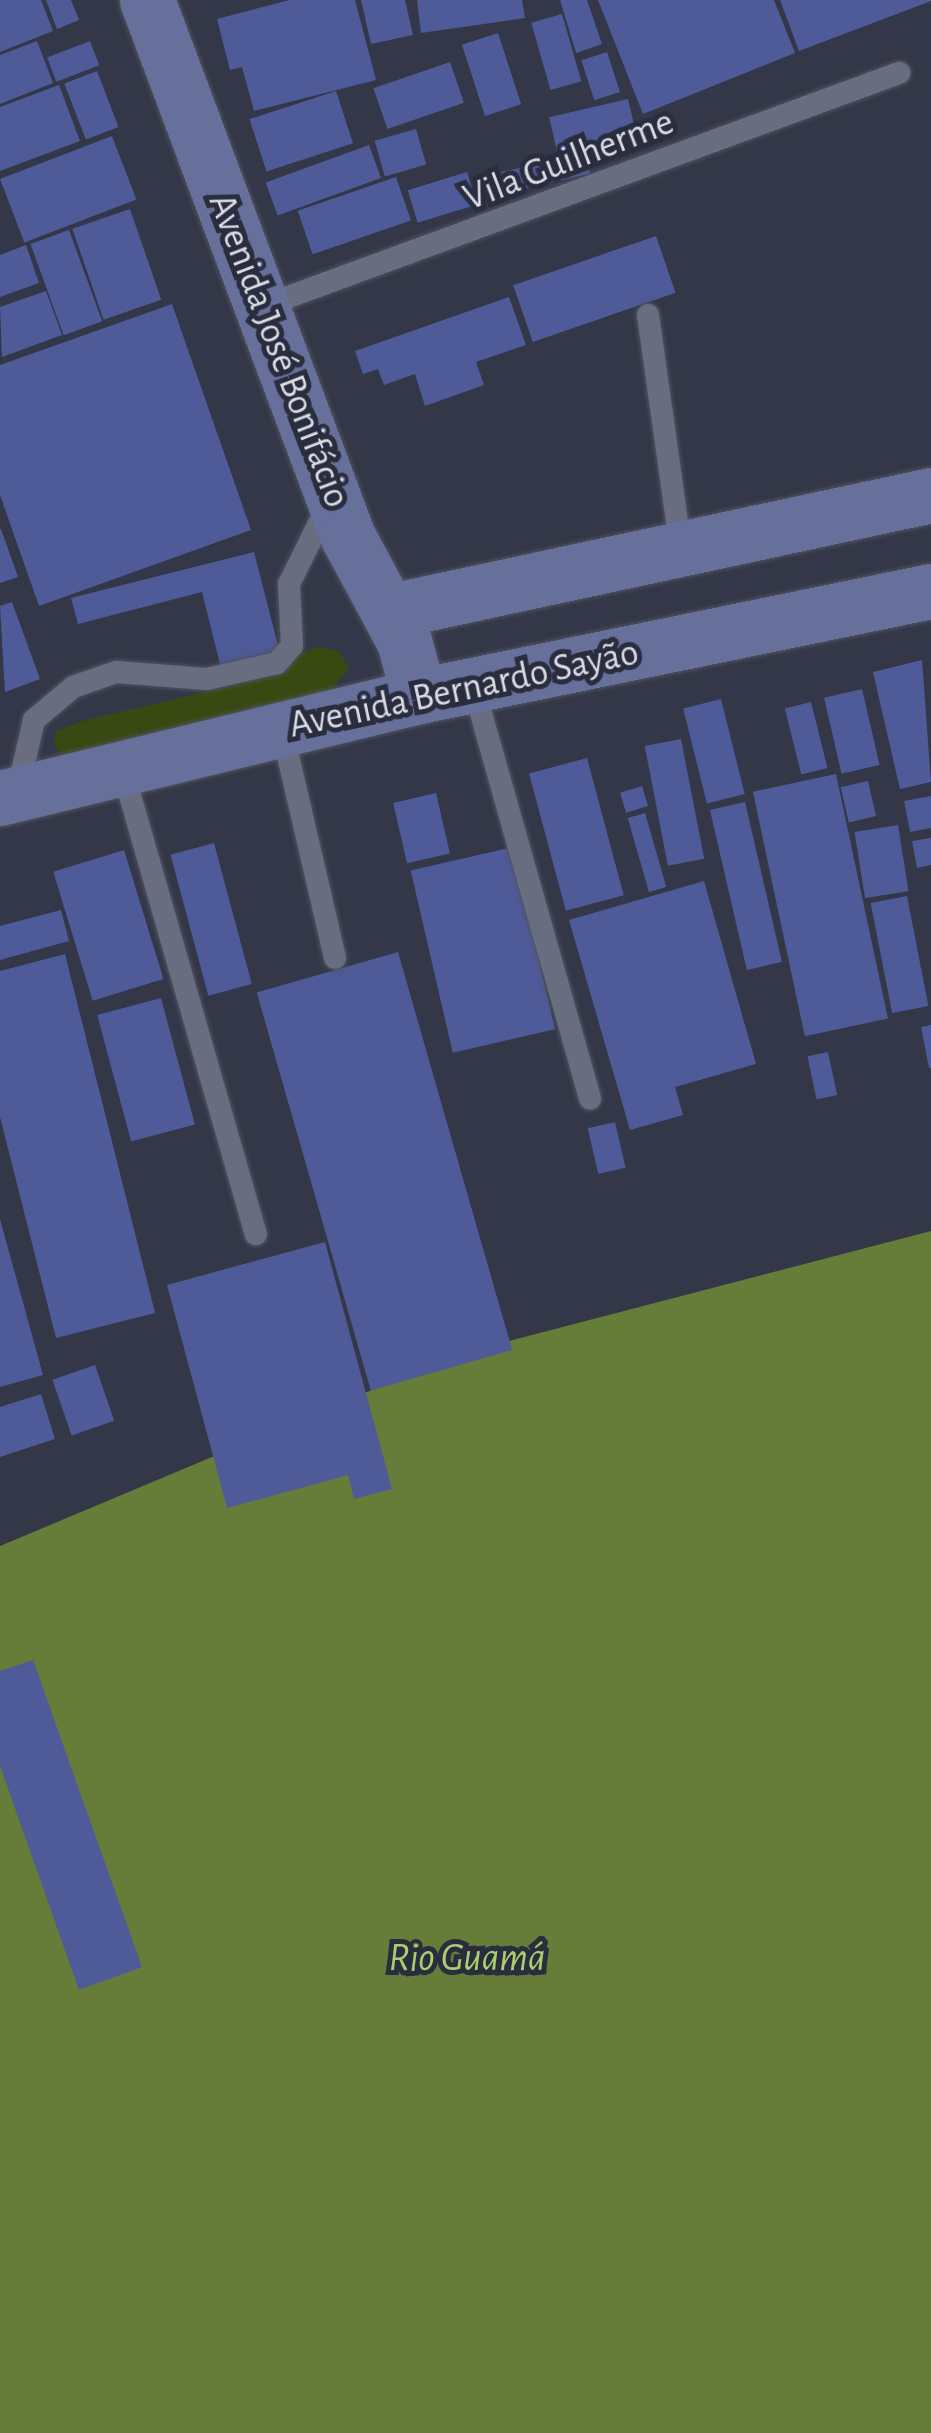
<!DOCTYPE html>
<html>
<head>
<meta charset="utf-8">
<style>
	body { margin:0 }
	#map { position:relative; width:931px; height:2433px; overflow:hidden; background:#333747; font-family:"Alegreya Sans",sans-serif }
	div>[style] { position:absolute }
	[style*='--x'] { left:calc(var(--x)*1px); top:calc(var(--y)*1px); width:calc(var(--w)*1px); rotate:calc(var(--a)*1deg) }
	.green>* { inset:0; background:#384a11 }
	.water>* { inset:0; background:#657d38 }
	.building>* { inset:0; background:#4f5b98; transform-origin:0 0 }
	.roads { filter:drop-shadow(0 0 2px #505361) drop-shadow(0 0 2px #505361) }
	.lane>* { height:22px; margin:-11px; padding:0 11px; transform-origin:11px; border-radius:11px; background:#686d80 }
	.secondary>* { height:55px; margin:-27.5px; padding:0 27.5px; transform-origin:27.5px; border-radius:27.5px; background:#67709a }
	span { translate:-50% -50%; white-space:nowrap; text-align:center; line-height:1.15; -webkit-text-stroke:10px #292d3d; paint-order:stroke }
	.street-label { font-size:38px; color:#dadde8 }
	.water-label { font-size:40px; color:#abcd6e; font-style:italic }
</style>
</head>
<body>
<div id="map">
	<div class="green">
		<i style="clip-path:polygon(315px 647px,338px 651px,349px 667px,328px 695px,65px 757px,54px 746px,56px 731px,82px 721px,238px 684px)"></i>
	</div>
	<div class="water">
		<i style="clip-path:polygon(931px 1231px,931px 2433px,0 2433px,0 1546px,455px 1355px)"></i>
	</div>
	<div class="building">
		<i style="clip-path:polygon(0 0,41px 0,53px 31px,0 52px)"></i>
		<i style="clip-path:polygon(46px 0,71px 0,79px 20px,57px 29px)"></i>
		<i style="clip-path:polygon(290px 0,355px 0,376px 80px,254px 111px,242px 67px,230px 70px,217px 19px)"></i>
		<i style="clip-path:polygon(361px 0,405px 0,413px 35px,371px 44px)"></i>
		<i style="clip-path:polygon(417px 0,522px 0,525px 18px,421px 33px)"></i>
		<i style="clip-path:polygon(560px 0,587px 0,602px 44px,576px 53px)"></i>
		<i style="clip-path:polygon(598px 0,774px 0,795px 53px,643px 114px)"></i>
		<i style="clip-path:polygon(780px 0,931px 0,931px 1px,799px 51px)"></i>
		<i style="left:562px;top:14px;width:70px;height:32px;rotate:74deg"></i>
		<i style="left:498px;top:33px;width:75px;height:38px;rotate:72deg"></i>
		<i style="clip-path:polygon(37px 41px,53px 83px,0 104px,0 55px)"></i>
		<i style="left:90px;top:41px;width:26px;height:46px;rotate:69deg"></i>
		<i style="left:607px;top:52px;width:42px;height:27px;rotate:72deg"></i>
		<i style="left:450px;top:62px;width:43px;height:81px;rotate:71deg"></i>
		<i style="left:97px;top:71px;width:60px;height:35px;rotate:69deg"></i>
		<i style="clip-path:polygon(59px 85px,80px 141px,0 171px,0 107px)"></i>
		<i style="left:336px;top:91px;width:55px;height:91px;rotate:72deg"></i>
		<i style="left:628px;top:99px;width:45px;height:81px;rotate:77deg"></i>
		<i style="left:416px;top:129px;width:37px;height:43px;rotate:74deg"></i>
		<i style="left:112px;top:136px;width:68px;height:120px;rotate:69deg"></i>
		<i style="left:369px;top:145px;width:35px;height:110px;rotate:70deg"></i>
		<i style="clip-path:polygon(555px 160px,556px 168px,587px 161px,590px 174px,506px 192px,501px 172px)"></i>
		<i style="left:467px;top:172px;width:34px;height:62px;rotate:73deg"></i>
		<i style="left:396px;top:177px;width:46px;height:104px;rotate:71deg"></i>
		<i style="left:130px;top:209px;width:96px;height:61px;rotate:71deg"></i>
		<i style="left:69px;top:230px;width:97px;height:41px;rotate:70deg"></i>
		<i style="left:656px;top:236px;width:60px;height:151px;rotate:71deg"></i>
		<i style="clip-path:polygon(26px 245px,39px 283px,0 297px,0 255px)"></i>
		<i style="clip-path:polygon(46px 291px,62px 335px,2px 357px,0 307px)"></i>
		<i style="clip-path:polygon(509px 297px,526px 345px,476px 362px,484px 385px,425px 406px,415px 374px,384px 385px,378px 369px,363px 374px,355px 351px)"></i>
		<i style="clip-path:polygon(172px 304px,251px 530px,39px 606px,0 495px,0 365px)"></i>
		<i style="clip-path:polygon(1px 529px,18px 577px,0 583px,0 530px)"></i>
		<i style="clip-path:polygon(254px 552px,280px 653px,221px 668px,202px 592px,78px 624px,71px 598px)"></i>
		<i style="clip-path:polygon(12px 602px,40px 679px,5px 692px,0 606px)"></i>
		<i style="clip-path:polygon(922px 660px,931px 782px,900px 789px,873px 672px)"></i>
		<i style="left:862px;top:689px;width:78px;height:39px;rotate:77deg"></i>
		<i style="left:721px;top:699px;width:98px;height:39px;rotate:76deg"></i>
		<i style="left:811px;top:702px;width:68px;height:27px;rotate:76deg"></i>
		<i style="left:681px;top:739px;width:122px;height:37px;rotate:79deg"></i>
		<i style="left:587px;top:758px;width:142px;height:60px;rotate:75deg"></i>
		<i style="left:836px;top:774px;width:250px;height:85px;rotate:78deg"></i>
		<i style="left:868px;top:781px;width:36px;height:28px;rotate:77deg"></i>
		<i style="left:642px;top:786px;width:21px;height:23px;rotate:73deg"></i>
		<i style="left:436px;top:793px;width:62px;height:44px;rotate:77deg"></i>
		<i style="clip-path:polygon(931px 796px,931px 828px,910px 832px,904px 801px)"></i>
		<i style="left:745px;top:802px;width:164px;height:36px;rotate:77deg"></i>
		<i style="left:645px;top:813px;width:77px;height:18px;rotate:74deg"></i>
		<i style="left:898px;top:825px;width:67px;height:44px;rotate:81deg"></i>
		<i style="clip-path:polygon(931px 838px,931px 865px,917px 868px,912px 841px)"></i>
		<i style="left:214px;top:843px;width:146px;height:45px;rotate:75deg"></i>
		<i style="left:513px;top:847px;width:187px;height:105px;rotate:77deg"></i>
		<i style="left:124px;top:850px;width:135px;height:74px;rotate:73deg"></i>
		<i style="clip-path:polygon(704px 881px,756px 1064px,675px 1087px,683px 1115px,630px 1130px,569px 920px)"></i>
		<i style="left:907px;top:896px;width:112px;height:37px;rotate:79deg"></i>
		<i style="clip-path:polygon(61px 910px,69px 941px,0 960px,0 926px)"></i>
		<i style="left:398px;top:952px;width:414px;height:147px;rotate:74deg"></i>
		<i style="clip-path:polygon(65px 954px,155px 1313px,56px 1338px,0 1117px,0 971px)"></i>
		<i style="left:161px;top:998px;width:131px;height:66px;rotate:75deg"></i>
		<i style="clip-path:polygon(931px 1025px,931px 1068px,929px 1068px,921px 1027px)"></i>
		<i style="left:828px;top:1052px;width:44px;height:21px;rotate:78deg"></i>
		<i style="left:615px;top:1122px;width:47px;height:28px;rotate:77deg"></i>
		<i style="clip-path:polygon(0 1219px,43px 1375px,0 1387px)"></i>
		<i style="clip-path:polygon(325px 1242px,392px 1489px,354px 1499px,348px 1475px,227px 1508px,167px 1285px)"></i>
		<i style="left:95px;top:1365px;width:59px;height:45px;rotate:71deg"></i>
		<i style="clip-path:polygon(41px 1394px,55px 1439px,0 1457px,0 1407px)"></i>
		<i style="clip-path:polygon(33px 1660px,142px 1967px,79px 1990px,0 1766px,0 1671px)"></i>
	</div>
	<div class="roads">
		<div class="lane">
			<i style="--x:261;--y:307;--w:680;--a:-20.14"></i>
			<i style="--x:648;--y:315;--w:237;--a:82"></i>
			<i style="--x:473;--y:685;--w:430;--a:74.2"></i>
			<i style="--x:282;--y:730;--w:234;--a:76.9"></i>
			<i style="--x:123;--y:771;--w:482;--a:74"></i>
			<i style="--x:17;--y:793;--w:75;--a:-76.9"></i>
			<i style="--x:34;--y:720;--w:51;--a:-40.2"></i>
			<i style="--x:73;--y:687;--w:46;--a:-19.2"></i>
			<i style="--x:116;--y:672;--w:91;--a:4.4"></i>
			<i style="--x:207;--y:679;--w:72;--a:-12.9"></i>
			<i style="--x:277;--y:663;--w:23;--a:-49"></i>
			<i style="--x:292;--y:646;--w:62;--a:-92.8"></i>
			<i style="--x:289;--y:584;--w:90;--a:-63.7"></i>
		</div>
		<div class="secondary">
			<i style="--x:147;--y:0;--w:573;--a:69.48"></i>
			<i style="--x:348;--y:537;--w:118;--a:61.7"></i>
			<i style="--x:404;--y:641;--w:57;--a:74.7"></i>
			<i style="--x:391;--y:611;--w:552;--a:-12.12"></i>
			<i style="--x:0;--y:798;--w:431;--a:-13.7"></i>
			<i style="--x:419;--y:696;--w:523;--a:-11.59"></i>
		</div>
	</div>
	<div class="street-label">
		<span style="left:569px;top:161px;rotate:-21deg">Vila Guilherme</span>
		<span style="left:278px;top:351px;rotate:69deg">Avenida José Bonifácio</span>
		<span style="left:464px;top:690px;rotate:-12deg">Avenida Bernardo Sayão</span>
	</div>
	<div class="water-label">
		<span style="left:467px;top:1958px">Rio Guamá</span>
	</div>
</div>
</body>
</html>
